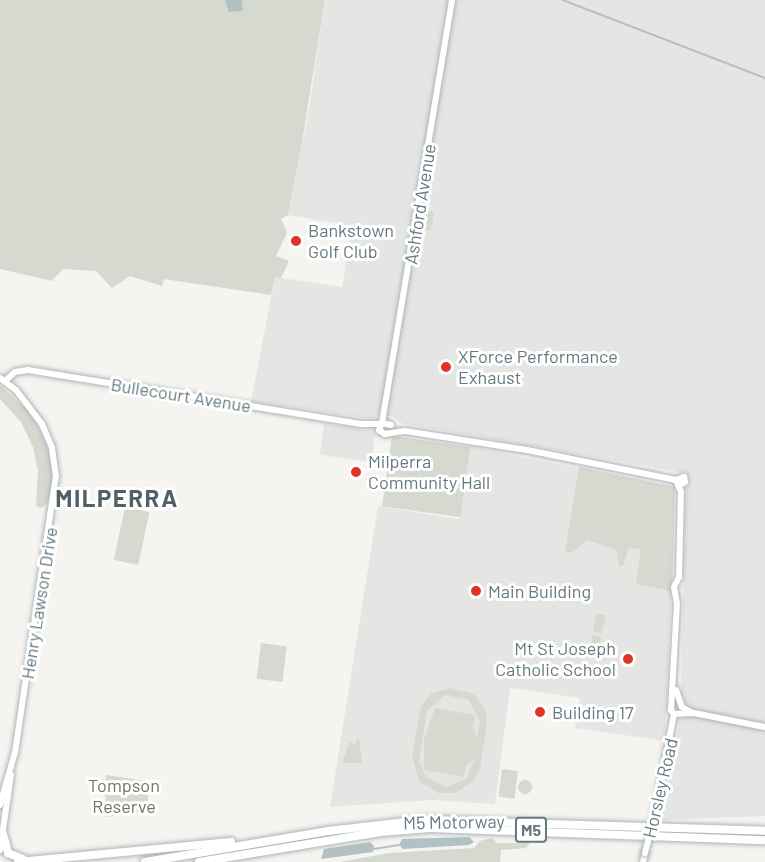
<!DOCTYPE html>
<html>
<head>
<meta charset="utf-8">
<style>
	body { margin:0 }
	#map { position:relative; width:765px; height:862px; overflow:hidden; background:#f5f4f1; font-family:Barlow,sans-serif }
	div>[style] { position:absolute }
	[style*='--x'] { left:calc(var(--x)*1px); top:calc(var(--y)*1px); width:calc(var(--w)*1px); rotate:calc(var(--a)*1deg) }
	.built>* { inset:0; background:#e5e6e4; transform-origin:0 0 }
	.green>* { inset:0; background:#d5d9d0; transform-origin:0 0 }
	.round { border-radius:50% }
	.water>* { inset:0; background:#b2c2c4 }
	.stream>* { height:1.5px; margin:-0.75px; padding:0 0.75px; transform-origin:0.75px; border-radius:0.75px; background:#b2c2c4 }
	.roads { filter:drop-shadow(0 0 2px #afb5b8) drop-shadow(0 0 2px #afb5b8) }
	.major>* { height:6px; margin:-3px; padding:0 3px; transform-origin:3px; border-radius:3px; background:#fff }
	.highway>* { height:8px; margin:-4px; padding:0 4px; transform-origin:4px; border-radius:4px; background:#fff }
	.bridges { filter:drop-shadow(0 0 2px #afb5b8) drop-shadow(0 0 2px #afb5b8) }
	.major-bridge>* { height:6px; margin:-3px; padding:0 3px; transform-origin:3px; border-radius:3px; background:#fff }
	.dots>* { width:16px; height:16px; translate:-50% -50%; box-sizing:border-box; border:3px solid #fff; border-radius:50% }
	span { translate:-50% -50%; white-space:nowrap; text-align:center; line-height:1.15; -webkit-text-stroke:6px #fff; paint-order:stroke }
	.shield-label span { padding:2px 4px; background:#fff; border:2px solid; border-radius:4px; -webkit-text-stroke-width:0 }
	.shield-label { font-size:16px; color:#647981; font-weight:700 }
	.street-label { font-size:18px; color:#647981 }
	.poi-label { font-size:18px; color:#647981 }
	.left { translate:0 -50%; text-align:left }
	.right { translate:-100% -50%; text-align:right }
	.park-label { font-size:18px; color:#6b7863 }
	.district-label { font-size:24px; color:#526166; font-weight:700; letter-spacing:1.5px }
</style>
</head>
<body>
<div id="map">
	<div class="built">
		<i style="clip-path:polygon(325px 0,765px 0,765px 816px,662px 820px,680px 720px,685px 718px,687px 705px,681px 694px,686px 473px,401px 423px,392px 416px,379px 415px,373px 419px,251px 401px,275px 277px,342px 287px,352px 226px,288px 215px,310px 103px)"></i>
		<i style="left:324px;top:424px;width:52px;height:31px;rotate:8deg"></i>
		<i style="clip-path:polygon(470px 447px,675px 487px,665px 741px,575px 728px,580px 698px,510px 688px,495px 804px,432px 800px,330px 807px,378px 506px,459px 519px)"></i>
	</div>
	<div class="green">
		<i style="clip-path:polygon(0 0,325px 0,301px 148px,288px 215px,281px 219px,287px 233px,276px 256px,289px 261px,281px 278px,275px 277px,271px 295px,164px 279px,162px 286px,130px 276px,112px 288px,96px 271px,63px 269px,52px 281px,0 269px)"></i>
		<i style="clip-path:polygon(423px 210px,434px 212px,431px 230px,419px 230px)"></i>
		<i style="clip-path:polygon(0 385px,29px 412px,47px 444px,53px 475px,50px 502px,40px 508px,36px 506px,38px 471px,33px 447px,21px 422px,0 399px)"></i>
		<i style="left:392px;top:436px;width:79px;height:71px;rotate:8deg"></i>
		<i style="clip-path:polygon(579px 467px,675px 487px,672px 591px,636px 584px,641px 549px,629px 548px,623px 566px,619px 566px,616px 550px,588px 540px,571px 553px,565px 552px)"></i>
		<i style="left:125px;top:507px;width:25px;height:54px;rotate:12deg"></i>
		<i style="left:597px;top:613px;width:9px;height:19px;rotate:13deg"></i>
		<i style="left:593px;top:635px;width:9px;height:18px;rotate:13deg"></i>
		<i style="left:261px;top:643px;width:26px;height:36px;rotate:7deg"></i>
		<i style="clip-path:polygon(evenodd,450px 688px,474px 694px,486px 711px,487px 725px,480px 768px,473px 781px,456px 793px,438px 793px,419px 781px,412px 755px,421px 706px,432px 693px,450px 688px,445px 695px,469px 700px,480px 722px,477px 738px,473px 728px,475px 715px,435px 708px,424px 740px,424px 770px,464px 777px,466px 766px,475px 757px,466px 779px,445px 787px,426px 777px,419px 761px,427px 711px,445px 695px)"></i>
		<i style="clip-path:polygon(359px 736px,362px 763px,342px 763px,350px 741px,354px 745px)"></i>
		<i style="left:502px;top:769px;width:16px;height:28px;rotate:7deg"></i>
		<i style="clip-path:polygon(106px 775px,146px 781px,149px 811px,105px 817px)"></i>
		<i class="round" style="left:518px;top:780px;width:14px;height:14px"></i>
		<i style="clip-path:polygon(491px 838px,498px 843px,530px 843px,526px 848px,501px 850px,500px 862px,340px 862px,389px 853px,474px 848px,480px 841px)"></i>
	</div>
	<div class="water">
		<i style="clip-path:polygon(225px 0,242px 0,243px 11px,229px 12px)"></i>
		<i style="clip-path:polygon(469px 837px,474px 842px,469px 845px,403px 849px,399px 845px,402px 839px)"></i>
		<i style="clip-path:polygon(370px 842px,374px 846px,373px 852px,321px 859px,324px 849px)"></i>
	</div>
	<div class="stream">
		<i style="--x:563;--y:0;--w:217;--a:21.1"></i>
		<i style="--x:374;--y:849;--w:25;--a:-9"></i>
	</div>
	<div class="roads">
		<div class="major">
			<i style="--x:0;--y:378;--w:20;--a:37"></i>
			<i style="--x:16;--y:390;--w:43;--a:52.6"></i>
			<i style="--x:42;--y:424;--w:26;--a:67"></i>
			<i style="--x:52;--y:448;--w:27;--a:82"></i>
			<i style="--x:56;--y:475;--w:280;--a:98.4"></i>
			<i style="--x:15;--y:752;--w:55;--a:105.8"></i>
			<i style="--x:5;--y:381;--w:13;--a:-42"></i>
			<i style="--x:15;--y:372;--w:13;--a:-9"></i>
			<i style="--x:28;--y:370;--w:336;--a:9.2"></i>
			<i style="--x:360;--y:424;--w:21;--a:0"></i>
			<i style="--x:382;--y:423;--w:429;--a:-80.6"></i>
			<i style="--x:391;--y:425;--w:9;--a:-167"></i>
			<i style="--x:382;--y:423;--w:8;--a:113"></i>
			<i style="--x:379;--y:430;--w:7;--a:34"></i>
			<i style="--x:385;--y:434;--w:20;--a:-9"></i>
			<i style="--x:405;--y:431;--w:123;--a:8.9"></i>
			<i style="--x:527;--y:450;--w:152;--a:11.4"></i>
			<i style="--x:676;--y:480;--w:9;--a:-21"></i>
			<i style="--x:684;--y:477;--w:5;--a:79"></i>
			<i style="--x:685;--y:482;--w:6;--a:149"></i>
			<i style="--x:676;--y:690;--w:18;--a:71"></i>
			<i style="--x:682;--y:707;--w:10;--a:29"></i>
			<i style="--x:674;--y:714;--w:5;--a:-127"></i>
			<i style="--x:671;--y:710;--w:106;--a:-86.8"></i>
			<i style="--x:677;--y:604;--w:17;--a:-100"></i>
			<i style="--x:674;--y:587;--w:11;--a:-63"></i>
			<i style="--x:679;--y:577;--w:85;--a:-88.7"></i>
			<i style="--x:681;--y:492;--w:13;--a:-113"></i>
			<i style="--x:674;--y:714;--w:20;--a:-3"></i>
			<i style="--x:694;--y:713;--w:72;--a:11.2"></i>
			<i style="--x:656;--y:809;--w:97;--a:-79.3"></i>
			<i style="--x:0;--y:850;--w:76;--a:-81.7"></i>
			<i style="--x:643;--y:862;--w:9;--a:-77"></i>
		</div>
		<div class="highway">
			<i style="--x:3;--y:834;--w:20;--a:75"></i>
			<i style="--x:8;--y:853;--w:16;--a:22"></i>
			<i style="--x:18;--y:862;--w:214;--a:-5.4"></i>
			<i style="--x:145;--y:862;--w:186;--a:-9.6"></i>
			<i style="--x:328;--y:831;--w:96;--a:-6.6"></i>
			<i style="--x:423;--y:820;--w:342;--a:1.8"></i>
			<i style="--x:199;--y:862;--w:184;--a:-9.4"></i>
			<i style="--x:381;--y:832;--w:49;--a:-4.7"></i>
			<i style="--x:430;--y:828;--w:335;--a:2.1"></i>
		</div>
	</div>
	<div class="bridges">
		<div class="major-bridge">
			<i style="--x:645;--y:853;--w:45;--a:-76"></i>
		</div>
	</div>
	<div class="dots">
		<i style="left:296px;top:241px;background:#df3326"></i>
		<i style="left:446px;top:367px;background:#df3326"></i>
		<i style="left:356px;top:472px;background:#df3326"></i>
		<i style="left:476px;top:591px;background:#df3326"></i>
		<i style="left:628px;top:659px;background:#df3326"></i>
		<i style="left:540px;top:712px;background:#df3326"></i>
	</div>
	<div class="shield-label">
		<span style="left:531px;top:830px">M5</span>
	</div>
	<div class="street-label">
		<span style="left:420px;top:204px;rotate:-81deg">Ashford Avenue</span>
		<span style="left:181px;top:395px;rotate:9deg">Bullecourt Avenue</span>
		<span style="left:39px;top:603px;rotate:-81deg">Henry Lawson Drive</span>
		<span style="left:660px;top:788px;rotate:-77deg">Horsley Road</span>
		<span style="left:454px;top:822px;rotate:-1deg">M5 Motorway</span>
	</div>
	<div class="poi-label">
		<span class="left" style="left:308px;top:241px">Bankstown<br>Golf Club</span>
		<span class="left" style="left:458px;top:367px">XForce Performance<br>Exhaust</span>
		<span class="left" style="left:368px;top:472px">Milperra<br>Community Hall</span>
		<span class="left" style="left:488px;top:591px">Main Building</span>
		<span class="right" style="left:616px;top:659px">Mt St Joseph<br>Catholic School</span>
		<span class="left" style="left:552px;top:712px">Building 17</span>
	</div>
	<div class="park-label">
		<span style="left:124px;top:796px">Tompson<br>Reserve</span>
	</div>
	<div class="district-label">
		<span style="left:117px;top:498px">MILPERRA</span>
	</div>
</div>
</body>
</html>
